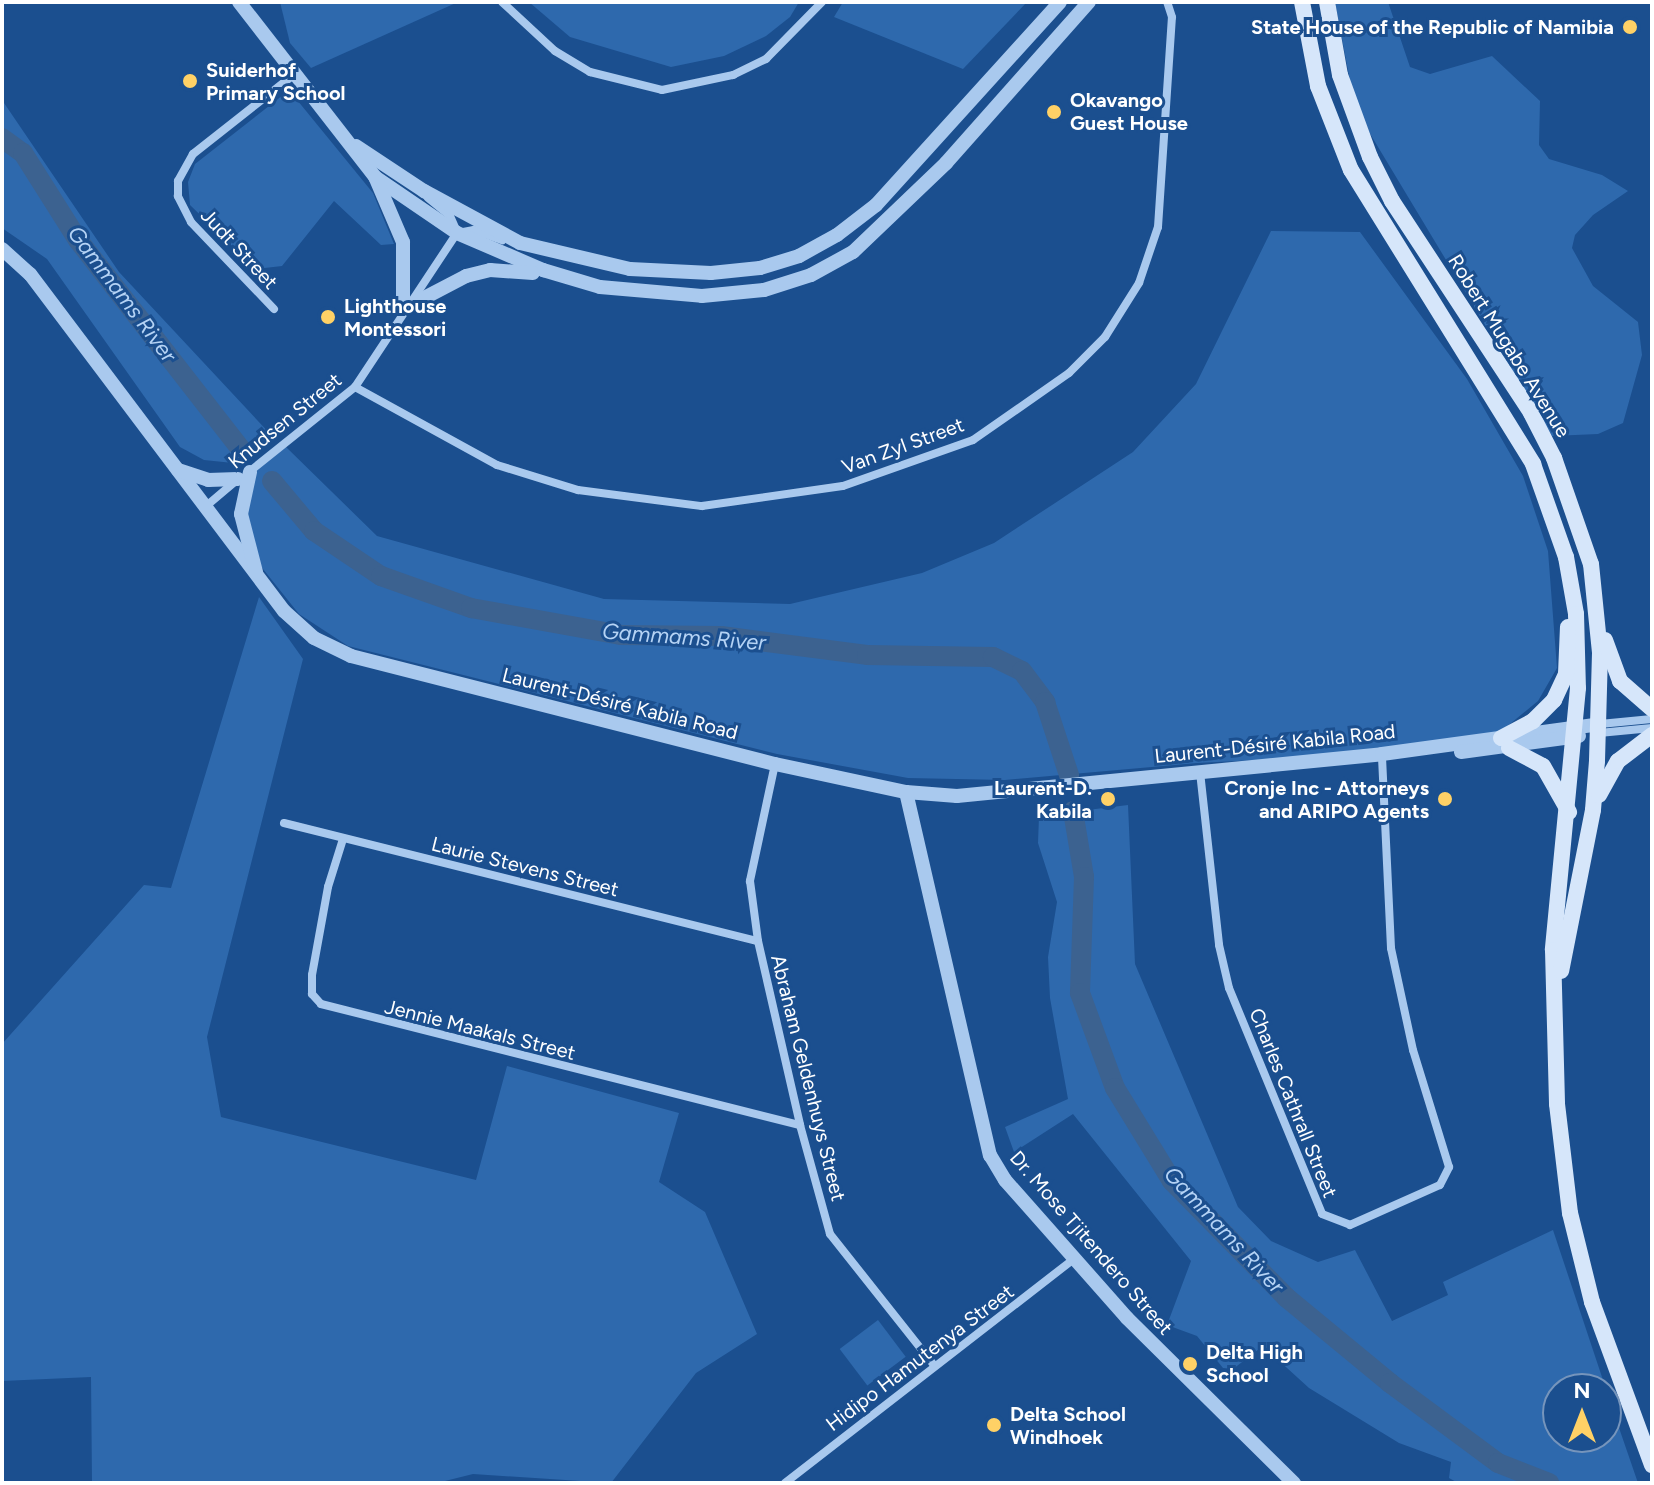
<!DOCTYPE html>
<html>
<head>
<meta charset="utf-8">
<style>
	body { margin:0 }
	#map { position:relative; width:1654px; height:1485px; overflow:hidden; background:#1b4f8f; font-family:Figtree,sans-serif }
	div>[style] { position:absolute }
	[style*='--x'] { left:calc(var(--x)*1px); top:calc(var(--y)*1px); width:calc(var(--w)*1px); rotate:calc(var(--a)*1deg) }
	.green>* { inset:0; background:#2e69ad; transform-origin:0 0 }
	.river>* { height:20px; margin:-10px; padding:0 10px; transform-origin:10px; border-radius:10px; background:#3c6290 }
	.minor>* { height:8px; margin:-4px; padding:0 4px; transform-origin:4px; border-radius:4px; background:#a9c9ee }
	.tertiary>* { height:14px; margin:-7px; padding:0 7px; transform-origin:7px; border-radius:7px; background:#a9c9ee }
	.secondary>* { height:16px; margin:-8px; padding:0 8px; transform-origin:8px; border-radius:8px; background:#d6e6fa }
	.dots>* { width:22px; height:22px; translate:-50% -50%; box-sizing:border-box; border:4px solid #1b4f8f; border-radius:50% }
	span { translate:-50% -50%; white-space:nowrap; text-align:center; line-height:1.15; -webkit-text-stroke:6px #1b4f8f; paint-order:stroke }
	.poi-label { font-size:20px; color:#fff; font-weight:700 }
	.right { translate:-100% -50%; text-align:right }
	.left { translate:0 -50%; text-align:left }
	.street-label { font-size:20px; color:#fff }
	.water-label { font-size:22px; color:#b5d3f5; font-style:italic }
	.frame { position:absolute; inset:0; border:4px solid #fff; pointer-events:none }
	.north { position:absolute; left:1542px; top:1373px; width:80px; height:80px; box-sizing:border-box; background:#1b4f8f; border:2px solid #7695bc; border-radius:50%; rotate:0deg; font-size:22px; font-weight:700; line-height:32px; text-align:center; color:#fff }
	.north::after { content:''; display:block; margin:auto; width:28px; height:36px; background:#ffd166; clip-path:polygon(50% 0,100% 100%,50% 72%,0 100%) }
</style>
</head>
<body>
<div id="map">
	<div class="green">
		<i style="clip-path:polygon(280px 2px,458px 2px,311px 68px,290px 43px)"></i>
		<i style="clip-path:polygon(529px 2px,799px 2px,790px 17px,766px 36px,724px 56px,671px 67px,570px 37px)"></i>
		<i style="clip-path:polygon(843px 2px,1027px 2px,963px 69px,834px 17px)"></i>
		<i style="clip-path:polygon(1335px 2px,1388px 2px,1410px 67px,1430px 74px,1492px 56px,1540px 101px,1539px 145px,1549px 159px,1602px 175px,1628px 191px,1593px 215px,1575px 235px,1572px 248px,1593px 286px,1638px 322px,1642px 355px,1623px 423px,1598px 434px,1552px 436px,1369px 132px,1351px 86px)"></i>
		<i style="clip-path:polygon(283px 95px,293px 95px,373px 193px,394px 244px,381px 245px,334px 201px,282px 266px,256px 269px,190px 205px,188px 182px,195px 164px)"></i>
		<i style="clip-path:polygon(2px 100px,119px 272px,273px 437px,233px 463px,204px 460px,180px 447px,47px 259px,2px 228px)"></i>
		<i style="clip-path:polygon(1271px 231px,1360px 232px,1467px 379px,1523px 476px,1548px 551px,1557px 668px,1538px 701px,1499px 733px,1382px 754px,1197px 763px,1005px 780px,908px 778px,777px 754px,348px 646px,299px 614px,259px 564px,245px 536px,250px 472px,285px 446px,377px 536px,604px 599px,790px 604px,922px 573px,994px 543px,1133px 452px,1196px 384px)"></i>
		<i style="clip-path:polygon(259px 597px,303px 659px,207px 1037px,221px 1117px,476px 1180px,507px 1066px,679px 1113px,659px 1182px,705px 1212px,757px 1334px,696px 1373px,611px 1483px,473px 1474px,437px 1483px,92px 1483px,91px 1377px,2px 1381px,2px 1044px,144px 885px,171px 888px)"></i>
		<i style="clip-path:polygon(1128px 805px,1135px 964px,1238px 1207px,1271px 1241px,1318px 1262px,1355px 1250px,1392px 1321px,1448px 1295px,1443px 1282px,1553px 1230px,1606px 1389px,1558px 1389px,1558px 1437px,1606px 1437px,1606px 1390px,1638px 1483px,1458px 1483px,1449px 1478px,1451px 1462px,1399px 1443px,1309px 1388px,1263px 1346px,1233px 1369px,1223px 1368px,1197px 1336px,1167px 1325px,1191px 1261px,1073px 1114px,1014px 1152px,1005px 1127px,1068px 1099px,1050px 998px,1048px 957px,1057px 902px,1038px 843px,1039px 816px)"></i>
		<i style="left:878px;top:1320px;width:46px;height:48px;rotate:53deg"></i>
	</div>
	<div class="river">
		<i style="--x:2;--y:138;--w:26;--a:36"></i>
		<i style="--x:23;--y:153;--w:103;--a:57.7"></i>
		<i style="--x:78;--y:240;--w:269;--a:52.1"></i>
		<i style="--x:272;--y:481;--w:65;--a:50"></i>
		<i style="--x:314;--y:531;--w:81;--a:33.9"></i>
		<i style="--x:381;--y:576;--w:96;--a:19.6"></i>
		<i style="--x:471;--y:608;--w:152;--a:10.2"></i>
		<i style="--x:621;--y:635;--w:100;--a:0.6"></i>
		<i style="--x:721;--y:636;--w:147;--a:7.4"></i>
		<i style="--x:867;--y:655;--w:126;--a:0.9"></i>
		<i style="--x:993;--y:657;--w:32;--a:26"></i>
		<i style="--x:1022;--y:671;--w:39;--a:53"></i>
		<i style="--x:1045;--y:702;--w:77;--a:71.8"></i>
		<i style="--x:1073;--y:811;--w:67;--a:80.5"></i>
		<i style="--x:1084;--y:877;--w:116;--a:92"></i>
		<i style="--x:1080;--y:993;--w:101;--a:69.8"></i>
		<i style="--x:1115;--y:1088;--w:109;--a:58.5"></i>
		<i style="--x:1172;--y:1181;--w:164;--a:45.5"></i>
		<i style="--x:1287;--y:1298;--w:134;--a:39.5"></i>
		<i style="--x:1390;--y:1383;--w:134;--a:36.5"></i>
		<i style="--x:1498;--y:1463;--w:55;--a:21.4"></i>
	</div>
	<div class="minor">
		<i style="--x:502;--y:2;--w:72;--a:42.8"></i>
		<i style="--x:555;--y:51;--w:41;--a:31"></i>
		<i style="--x:590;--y:72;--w:74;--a:14"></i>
		<i style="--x:662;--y:90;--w:73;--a:-11.9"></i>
		<i style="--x:733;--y:75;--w:37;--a:-26"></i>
		<i style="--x:766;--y:59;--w:80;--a:-45.5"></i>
		<i style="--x:428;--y:198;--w:28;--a:39"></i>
		<i style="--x:450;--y:216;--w:17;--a:66"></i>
		<i style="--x:458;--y:233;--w:16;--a:-11"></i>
		<i style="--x:474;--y:230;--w:30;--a:20"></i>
		<i style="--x:274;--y:309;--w:120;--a:-133.7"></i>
		<i style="--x:191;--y:222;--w:29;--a:-117"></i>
		<i style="--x:178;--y:196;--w:15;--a:-90"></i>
		<i style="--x:178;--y:181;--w:31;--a:-61"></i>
		<i style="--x:193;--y:154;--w:131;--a:-38.2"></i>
		<i style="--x:355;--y:387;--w:162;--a:28.8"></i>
		<i style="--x:497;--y:465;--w:85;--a:17.2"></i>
		<i style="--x:578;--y:490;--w:125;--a:7.4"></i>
		<i style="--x:702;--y:506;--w:142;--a:-8.1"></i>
		<i style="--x:843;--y:486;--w:138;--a:-19.5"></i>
		<i style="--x:973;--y:440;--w:117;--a:-34.9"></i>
		<i style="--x:1069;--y:373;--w:51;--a:-45"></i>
		<i style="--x:1105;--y:337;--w:64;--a:-57.8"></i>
		<i style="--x:1139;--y:283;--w:59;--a:-71.3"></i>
		<i style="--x:1158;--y:227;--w:210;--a:-86.2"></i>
		<i style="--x:1172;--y:17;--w:16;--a:-108"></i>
		<i style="--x:249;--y:472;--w:136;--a:-38.7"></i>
		<i style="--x:355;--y:387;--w:185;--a:-56.5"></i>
		<i style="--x:205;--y:507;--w:42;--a:-40.2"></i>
		<i style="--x:1600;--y:724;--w:52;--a:-5.5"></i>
		<i style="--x:1599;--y:733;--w:53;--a:-5.4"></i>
		<i style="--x:775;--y:764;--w:120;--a:102.1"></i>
		<i style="--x:750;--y:881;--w:61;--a:82.4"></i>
		<i style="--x:758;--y:941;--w:189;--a:77.1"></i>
		<i style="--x:800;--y:1125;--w:113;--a:74.6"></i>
		<i style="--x:830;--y:1234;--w:167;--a:51.6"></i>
		<i style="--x:1200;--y:772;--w:174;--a:83.7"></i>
		<i style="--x:1219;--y:945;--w:44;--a:76.9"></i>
		<i style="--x:1229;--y:988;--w:244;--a:67.6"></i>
		<i style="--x:1322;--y:1214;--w:30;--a:21"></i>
		<i style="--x:1350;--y:1225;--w:98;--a:-24"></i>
		<i style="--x:1440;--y:1185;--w:20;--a:-63"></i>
		<i style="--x:1449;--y:1167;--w:122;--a:-107.1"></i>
		<i style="--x:1413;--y:1050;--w:104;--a:-102.2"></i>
		<i style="--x:1391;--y:948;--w:194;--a:-92.7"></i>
		<i style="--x:284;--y:823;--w:488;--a:14"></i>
		<i style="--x:343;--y:839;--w:50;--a:107.4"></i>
		<i style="--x:328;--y:887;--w:89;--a:100.3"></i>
		<i style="--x:312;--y:975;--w:19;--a:90"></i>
		<i style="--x:312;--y:994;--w:13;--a:48"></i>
		<i style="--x:321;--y:1004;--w:494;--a:14.2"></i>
		<i style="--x:785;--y:1483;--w:367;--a:-37.8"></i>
	</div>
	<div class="tertiary">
		<i style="--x:239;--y:2;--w:222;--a:52.1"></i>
		<i style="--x:375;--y:177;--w:99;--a:34.3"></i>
		<i style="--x:457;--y:233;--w:94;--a:23.3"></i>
		<i style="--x:543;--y:270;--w:59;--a:16.6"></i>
		<i style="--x:600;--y:287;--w:102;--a:5"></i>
		<i style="--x:702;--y:296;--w:62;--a:-5.5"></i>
		<i style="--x:764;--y:290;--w:49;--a:-17.7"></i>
		<i style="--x:811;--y:275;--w:48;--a:-28.7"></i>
		<i style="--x:853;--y:252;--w:129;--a:-43.7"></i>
		<i style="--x:946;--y:163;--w:215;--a:-48.4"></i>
		<i style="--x:356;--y:146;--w:82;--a:33.5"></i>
		<i style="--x:424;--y:191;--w:109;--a:28.4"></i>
		<i style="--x:520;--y:243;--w:113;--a:13.3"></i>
		<i style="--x:630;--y:269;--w:81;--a:2.8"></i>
		<i style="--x:711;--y:273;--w:49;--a:-5.8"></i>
		<i style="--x:760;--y:268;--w:41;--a:-17.1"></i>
		<i style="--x:799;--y:256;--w:43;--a:-28.9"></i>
		<i style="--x:837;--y:235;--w:49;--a:-37.6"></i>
		<i style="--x:876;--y:205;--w:274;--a:-47.8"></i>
		<i style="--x:376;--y:179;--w:69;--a:66.8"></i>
		<i style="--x:403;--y:242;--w:67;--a:90"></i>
		<i style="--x:2;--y:249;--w:38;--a:42"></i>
		<i style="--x:30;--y:274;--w:422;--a:53"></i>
		<i style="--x:284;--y:611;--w:40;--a:42"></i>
		<i style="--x:314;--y:638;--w:41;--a:25.9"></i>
		<i style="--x:351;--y:656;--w:438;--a:14.3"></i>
		<i style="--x:775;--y:764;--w:134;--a:12.1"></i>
		<i style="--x:906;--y:792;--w:51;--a:4.5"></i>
		<i style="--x:957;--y:796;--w:427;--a:-5.6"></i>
		<i style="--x:1382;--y:754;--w:220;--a:-7.8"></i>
		<i style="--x:403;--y:309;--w:71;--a:-27.6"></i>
		<i style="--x:466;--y:276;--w:25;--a:-14"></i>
		<i style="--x:490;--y:270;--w:43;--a:4"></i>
		<i style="--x:178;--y:470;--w:32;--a:18"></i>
		<i style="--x:208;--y:480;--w:30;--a:-2"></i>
		<i style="--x:250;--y:472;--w:43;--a:102.1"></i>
		<i style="--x:241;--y:514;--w:60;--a:75.5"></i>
		<i style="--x:1461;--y:752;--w:119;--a:-7.7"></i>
		<i style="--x:906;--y:792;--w:373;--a:77"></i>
		<i style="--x:990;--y:1155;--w:29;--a:59"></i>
		<i style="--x:1005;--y:1180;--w:184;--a:48.5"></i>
		<i style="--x:1127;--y:1318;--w:235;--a:44.7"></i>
	</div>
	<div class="secondary">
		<i style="--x:1302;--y:2;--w:86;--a:79.2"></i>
		<i style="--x:1318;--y:86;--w:90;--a:68.6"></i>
		<i style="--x:1351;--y:170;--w:346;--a:58.2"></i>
		<i style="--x:1533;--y:464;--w:99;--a:70.5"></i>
		<i style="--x:1566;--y:557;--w:58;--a:80"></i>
		<i style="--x:1576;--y:614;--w:74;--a:88.5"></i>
		<i style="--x:1578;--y:688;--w:263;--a:95.5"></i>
		<i style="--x:1553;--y:950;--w:154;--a:88.5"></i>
		<i style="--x:1557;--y:1104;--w:110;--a:83.2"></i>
		<i style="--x:1570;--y:1213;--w:92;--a:76.1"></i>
		<i style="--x:1592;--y:1302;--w:174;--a:69.8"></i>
		<i style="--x:1327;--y:2;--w:74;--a:79.9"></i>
		<i style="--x:1340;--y:75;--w:87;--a:69.9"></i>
		<i style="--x:1370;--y:157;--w:49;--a:63.4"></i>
		<i style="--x:1392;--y:201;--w:254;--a:56.7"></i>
		<i style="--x:1531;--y:413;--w:51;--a:62.9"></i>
		<i style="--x:1554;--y:458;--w:112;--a:70.8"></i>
		<i style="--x:1591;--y:564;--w:89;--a:84.2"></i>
		<i style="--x:1600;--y:653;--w:108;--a:91.6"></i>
		<i style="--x:1597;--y:761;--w:49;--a:94.7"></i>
		<i style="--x:1593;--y:810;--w:164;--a:101.2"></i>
		<i style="--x:1605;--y:640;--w:44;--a:69.9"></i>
		<i style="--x:1620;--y:681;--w:43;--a:41.2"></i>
		<i style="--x:1501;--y:738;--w:36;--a:-28"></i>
		<i style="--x:1533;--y:721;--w:30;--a:-45"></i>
		<i style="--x:1554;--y:700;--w:29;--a:-65"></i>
		<i style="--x:1566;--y:674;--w:47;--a:-87.6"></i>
		<i style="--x:1509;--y:748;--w:38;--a:28"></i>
		<i style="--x:1543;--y:766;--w:53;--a:60.5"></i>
		<i style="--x:1599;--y:795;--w:39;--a:-61"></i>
		<i style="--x:1618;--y:761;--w:43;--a:-37.4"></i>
	</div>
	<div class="dots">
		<i style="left:1630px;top:27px;background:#ffd166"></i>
		<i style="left:190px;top:81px;background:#ffd166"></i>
		<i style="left:1054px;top:112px;background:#ffd166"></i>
		<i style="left:328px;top:317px;background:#ffd166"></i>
		<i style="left:1108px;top:799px;background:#ffd166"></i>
		<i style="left:1445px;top:799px;background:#ffd166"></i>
		<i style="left:1190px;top:1364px;background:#ffd166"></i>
		<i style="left:994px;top:1425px;background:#ffd166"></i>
	</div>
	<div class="poi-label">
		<span class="right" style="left:1614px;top:27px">State House of the Republic of Namibia</span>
		<span class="left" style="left:206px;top:82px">Suiderhof<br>Primary School</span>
		<span class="left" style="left:1070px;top:112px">Okavango<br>Guest House</span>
		<span class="left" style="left:344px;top:318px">Lighthouse<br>Montessori</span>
		<span class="right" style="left:1092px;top:800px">Laurent-D.<br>Kabila</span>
		<span class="right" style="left:1429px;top:800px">Cronje Inc - Attorneys<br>and ARIPO Agents</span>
		<span class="left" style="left:1206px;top:1364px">Delta High<br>School</span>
		<span class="left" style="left:1010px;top:1426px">Delta School<br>Windhoek</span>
	</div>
	<div class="street-label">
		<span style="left:239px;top:249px;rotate:47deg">Judt Street</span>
		<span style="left:1509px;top:346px;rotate:58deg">Robert Mugabe Avenue</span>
		<span style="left:285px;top:421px;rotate:-39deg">Knudsen Street</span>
		<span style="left:903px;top:446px;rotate:-20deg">Van Zyl Street</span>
		<span style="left:620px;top:704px;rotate:14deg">Laurent-Désiré Kabila Road</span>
		<span style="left:1275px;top:744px;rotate:-6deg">Laurent-Désiré Kabila Road</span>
		<span style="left:525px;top:867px;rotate:14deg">Laurie Stevens Street</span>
		<span style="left:480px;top:1030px;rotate:14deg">Jennie Maakals Street</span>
		<span style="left:808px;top:1078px;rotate:76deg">Abraham Geldenhuys Street</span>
		<span style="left:1293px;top:1103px;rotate:68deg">Charles Cathrall Street</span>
		<span style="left:1091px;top:1243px;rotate:49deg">Dr. Mose Tjitendero Street</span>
		<span style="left:920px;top:1358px;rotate:-37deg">Hidipo Hamutenya Street</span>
	</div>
	<div class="water-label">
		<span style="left:122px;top:294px;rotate:53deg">Gammams River</span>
		<span style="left:684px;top:637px;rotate:4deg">Gammams River</span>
		<span style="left:1224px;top:1230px;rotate:47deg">Gammams River</span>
	</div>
	<div class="frame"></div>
	<div class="north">N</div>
</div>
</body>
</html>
